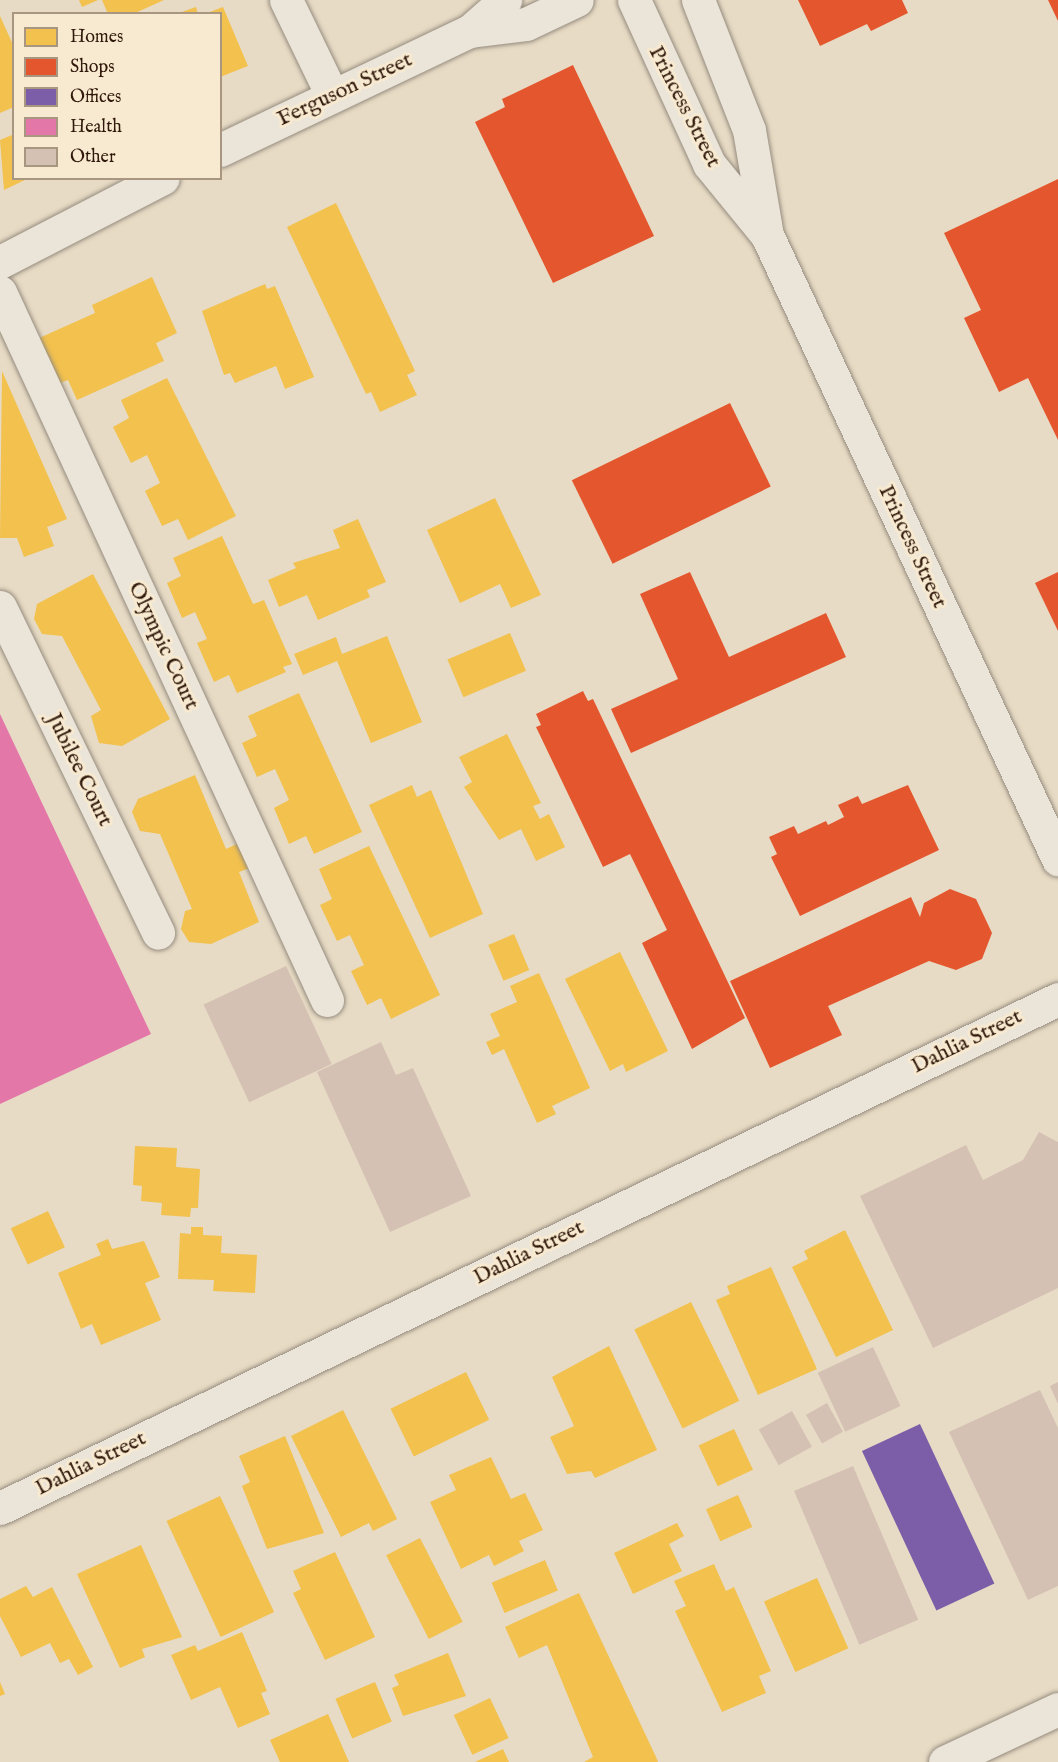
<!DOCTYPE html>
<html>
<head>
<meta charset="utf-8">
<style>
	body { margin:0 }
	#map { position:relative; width:1058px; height:1762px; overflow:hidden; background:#e7dbc5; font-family:"IM FELL English",serif }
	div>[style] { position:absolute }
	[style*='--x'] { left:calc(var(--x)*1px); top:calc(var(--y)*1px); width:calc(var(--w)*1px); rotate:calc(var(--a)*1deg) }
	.homes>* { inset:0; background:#f2c14e; transform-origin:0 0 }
	.shops>* { inset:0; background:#e4572e; transform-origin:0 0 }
	.offices>* { inset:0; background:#7b5ea7; transform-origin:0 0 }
	.health>* { inset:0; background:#e377a8 }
	.building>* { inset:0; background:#d5c1b3; transform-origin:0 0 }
	.roads { filter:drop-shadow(0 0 2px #968c7e) drop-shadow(0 0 2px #968c7e) }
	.minor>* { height:33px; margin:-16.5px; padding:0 16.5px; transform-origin:16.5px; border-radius:16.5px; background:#eae4d9 }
	.tertiary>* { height:33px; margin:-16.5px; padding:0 16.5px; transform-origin:16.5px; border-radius:16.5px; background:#eae4d9 }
	.secondary>* { height:33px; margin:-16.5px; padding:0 16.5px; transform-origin:16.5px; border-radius:16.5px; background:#eae4d9 }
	span { translate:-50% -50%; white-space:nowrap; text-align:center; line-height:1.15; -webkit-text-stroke:6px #f8ead0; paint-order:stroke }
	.street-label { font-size:22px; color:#30180b }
	.legend { position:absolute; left:12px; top:12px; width:210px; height:168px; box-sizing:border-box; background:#f8ead0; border:2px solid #a89681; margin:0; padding:8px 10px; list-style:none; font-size:18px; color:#30180b }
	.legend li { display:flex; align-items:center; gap:12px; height:30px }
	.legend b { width:30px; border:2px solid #a89681 }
</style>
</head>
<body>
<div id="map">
	<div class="homes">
		<i style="clip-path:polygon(79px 0,98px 0,82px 7px)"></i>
		<i style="clip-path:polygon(102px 0,164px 0,133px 14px,108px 14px)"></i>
		<i style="clip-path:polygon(196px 7px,198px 14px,179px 14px,179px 13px)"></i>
		<i style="clip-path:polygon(223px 7px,248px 66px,220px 77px,220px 14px,207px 13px)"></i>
		<i style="clip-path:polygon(0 16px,14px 47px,14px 107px,0 113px)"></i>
		<i style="clip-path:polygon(12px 135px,14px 178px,29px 178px,4px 190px,0 140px)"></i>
		<i style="clip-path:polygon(336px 203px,415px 371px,407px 375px,417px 395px,380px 412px,371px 392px,366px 394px,287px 227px)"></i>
		<i style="clip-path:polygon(152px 277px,177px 333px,156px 343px,164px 361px,77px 400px,68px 380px,60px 383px,37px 339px,95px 313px,92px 305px)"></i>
		<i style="clip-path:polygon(265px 284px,267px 289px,275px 286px,314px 377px,285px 389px,276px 366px,235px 383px,230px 373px,224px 375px,202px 311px)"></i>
		<i style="clip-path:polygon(2px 371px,67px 519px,47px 527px,54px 546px,24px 557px,17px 538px,0 538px)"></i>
		<i style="clip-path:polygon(167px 378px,236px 516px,188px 540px,178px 519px,162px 526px,145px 491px,160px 483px,147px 455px,131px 463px,113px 427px,129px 418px,121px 400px)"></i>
		<i style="clip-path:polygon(495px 498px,541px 595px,511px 608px,500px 584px,460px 603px,427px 530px)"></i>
		<i style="clip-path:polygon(358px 519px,386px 582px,367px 590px,370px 597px,318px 620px,307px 595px,279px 607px,268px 580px,296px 568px,293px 563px,340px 548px,333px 530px)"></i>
		<i style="clip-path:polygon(222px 536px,253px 604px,264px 600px,292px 664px,283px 667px,286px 672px,237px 693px,229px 675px,214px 682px,197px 643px,207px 639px,195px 612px,182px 618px,167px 583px,181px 576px,173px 558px)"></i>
		<i style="clip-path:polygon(93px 574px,170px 719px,122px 746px,99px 743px,91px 716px,101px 710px,62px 636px,42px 634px,34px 619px,37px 604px)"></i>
		<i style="left:510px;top:633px;width:41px;height:68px;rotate:67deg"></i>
		<i style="clip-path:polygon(387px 636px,422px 722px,371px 743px,337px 661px,303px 675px,294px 654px,336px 637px,342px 654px)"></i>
		<i style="clip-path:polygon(299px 693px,362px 832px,314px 854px,306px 836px,289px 844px,274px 808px,289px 800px,275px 769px,257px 777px,242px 743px,257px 736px,248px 716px)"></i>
		<i style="clip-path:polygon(507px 734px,541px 803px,533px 806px,540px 819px,549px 814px,565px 847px,536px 861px,521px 829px,499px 840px,464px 787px,472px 782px,459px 757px)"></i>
		<i style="clip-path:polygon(195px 775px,226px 849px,241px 842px,252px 867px,239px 872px,259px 922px,211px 944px,189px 942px,181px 929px,185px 911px,192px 909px,160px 834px,140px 831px,132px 812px,138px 799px)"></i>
		<i style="clip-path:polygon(412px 785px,417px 797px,431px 790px,483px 914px,430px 938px,369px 805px)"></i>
		<i style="clip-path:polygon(369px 846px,440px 995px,391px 1019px,381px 998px,367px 1005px,351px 971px,364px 965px,350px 935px,337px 941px,320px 905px,332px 899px,319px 869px)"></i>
		<i style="left:514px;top:934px;width:39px;height:28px;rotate:67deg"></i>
		<i style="clip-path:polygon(620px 952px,668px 1051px,626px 1072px,623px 1064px,610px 1071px,565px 979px)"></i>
		<i style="clip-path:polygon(539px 973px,590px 1088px,552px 1106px,556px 1114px,537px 1123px,504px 1049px,492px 1055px,486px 1042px,500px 1036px,490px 1014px,517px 1002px,510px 986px)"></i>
		<i style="clip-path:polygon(135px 1146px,177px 1148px,176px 1167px,200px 1169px,198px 1208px,191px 1208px,190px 1217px,161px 1215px,162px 1203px,141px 1201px,142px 1186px,133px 1185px)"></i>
		<i style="left:48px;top:1211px;width:40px;height:41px;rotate:65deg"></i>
		<i style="clip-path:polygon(191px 1227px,203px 1227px,203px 1235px,222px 1236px,221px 1253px,257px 1255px,255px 1293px,213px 1291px,214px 1280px,178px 1279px,180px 1233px,191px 1234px)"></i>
		<i style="clip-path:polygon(845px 1230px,893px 1330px,836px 1357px,792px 1267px,808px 1259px,804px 1251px)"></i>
		<i style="clip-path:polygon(108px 1239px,112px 1249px,144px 1241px,160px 1277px,145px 1283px,161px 1320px,101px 1345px,92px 1324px,81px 1329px,58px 1273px,101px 1255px,96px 1244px)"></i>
		<i style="clip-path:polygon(771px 1267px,817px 1369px,758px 1395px,716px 1300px,730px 1294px,727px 1286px)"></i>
		<i style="left:691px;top:1302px;width:110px;height:63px;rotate:64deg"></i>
		<i style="clip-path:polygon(609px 1346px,657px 1450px,595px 1478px,591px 1471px,567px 1474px,550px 1437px,574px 1426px,552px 1377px)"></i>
		<i style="left:466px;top:1372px;width:53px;height:84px;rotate:64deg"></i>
		<i style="clip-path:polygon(343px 1410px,397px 1519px,373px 1531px,369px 1523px,341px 1537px,291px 1436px)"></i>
		<i style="left:734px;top:1429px;width:45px;height:39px;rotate:65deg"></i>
		<i style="clip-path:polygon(285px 1436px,324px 1533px,267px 1549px,242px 1486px,250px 1482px,239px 1456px)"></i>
		<i style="clip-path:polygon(491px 1457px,511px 1499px,525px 1493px,543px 1530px,519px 1541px,524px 1551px,494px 1566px,489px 1555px,461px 1569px,430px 1502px,456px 1490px,449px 1475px)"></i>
		<i style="left:738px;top:1495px;width:35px;height:35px;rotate:66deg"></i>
		<i style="left:220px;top:1496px;width:128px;height:59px;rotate:65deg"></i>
		<i style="clip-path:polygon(677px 1523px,684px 1536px,669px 1544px,682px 1571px,633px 1594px,614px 1553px)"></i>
		<i style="left:420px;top:1538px;width:94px;height:38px;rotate:63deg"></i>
		<i style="clip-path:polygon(141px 1545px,182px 1637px,142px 1649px,145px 1657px,120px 1668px,77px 1574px)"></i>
		<i style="clip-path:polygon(335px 1552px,375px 1637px,325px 1660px,293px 1593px,301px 1589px,293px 1571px)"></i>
		<i style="left:545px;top:1560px;width:33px;height:58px;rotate:67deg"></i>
		<i style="clip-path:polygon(714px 1564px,726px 1591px,734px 1587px,771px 1671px,759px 1676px,766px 1693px,722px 1712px,675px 1611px,686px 1606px,674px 1581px)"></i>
		<i style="left:817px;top:1578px;width:77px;height:58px;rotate:66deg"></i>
		<i style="clip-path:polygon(26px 1586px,33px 1597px,52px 1587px,93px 1667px,78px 1675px,69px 1659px,60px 1663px,50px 1643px,21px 1657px,0 1616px,0 1599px)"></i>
		<i style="clip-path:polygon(579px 1593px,656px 1757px,658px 1762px,584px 1762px,593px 1757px,547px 1645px,519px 1658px,505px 1627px)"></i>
		<i style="clip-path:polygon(242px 1632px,267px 1691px,261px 1693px,270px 1714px,238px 1728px,220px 1687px,191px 1700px,171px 1655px,195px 1645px,198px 1651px)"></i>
		<i style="clip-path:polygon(448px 1653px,466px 1696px,403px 1716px,392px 1688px,399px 1685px,394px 1675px)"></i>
		<i style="clip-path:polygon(0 1682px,5px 1694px,0 1696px)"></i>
		<i style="left:375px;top:1682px;width:43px;height:43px;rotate:67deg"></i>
		<i style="left:490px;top:1698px;width:44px;height:40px;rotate:65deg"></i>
		<i style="clip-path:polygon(328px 1714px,349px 1762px,280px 1762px,270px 1740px)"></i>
		<i style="clip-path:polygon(503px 1749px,509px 1762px,475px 1762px)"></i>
	</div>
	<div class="shops">
		<i style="clip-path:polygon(798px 0,902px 0,908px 13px,871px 31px,867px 24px,820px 46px)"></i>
		<i style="clip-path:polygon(1048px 0,1058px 0,1058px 21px)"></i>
		<i style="clip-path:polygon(573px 65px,654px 236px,553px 283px,475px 122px,505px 107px,502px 99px)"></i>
		<i style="clip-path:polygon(1058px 179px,1058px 440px,1028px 378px,999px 392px,964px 318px,981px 310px,944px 233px)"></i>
		<i style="left:730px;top:403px;width:93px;height:176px;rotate:64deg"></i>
		<i style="clip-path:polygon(690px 572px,729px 657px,826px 613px,846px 657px,631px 753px,611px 709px,678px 679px,640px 594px)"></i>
		<i style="clip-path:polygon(1058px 572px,1058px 631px,1035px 583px)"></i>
		<i style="clip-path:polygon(583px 691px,588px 701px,593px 699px,745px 1018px,692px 1049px,642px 943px,667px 930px,630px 854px,603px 867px,536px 727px,541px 725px,536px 714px)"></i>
		<i style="clip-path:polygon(908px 785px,939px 850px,800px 916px,771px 857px,777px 854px,769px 837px,794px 826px,798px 834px,826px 821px,828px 825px,844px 817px,838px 805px,858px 796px,862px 804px)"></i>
		<i style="clip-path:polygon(950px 889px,976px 899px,992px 933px,982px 959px,956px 970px,929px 961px,828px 1006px,842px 1035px,770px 1068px,730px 981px,911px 897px,920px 917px,924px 903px)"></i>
	</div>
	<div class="offices">
		<i style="left:920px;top:1424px;width:176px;height:64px;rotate:65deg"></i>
	</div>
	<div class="health">
		<i style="clip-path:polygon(0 714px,151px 1034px,0 1104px)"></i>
	</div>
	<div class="building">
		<i style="left:286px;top:966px;width:108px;height:91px;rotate:65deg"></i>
		<i style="clip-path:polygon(381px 1042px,396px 1075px,413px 1068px,471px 1196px,390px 1232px,317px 1072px)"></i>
		<i style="clip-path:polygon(1039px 1132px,1058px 1142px,1058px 1288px,933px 1348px,860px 1196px,966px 1145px,983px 1180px,1023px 1160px)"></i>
		<i style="left:873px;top:1347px;width:65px;height:61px;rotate:65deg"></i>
		<i style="clip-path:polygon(1058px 1382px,1058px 1404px,1050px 1386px)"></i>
		<i style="clip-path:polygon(1040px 1390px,1058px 1428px,1058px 1586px,1028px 1600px,949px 1432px)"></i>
		<i style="left:827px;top:1403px;width:33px;height:24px;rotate:61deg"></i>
		<i style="left:792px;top:1411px;width:41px;height:38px;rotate:61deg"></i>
		<i style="left:853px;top:1466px;width:167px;height:64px;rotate:67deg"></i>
	</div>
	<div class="roads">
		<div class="minor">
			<i style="--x:286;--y:0;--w:106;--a:64.2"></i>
			<i style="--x:0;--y:292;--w:780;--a:65.21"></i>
			<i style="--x:0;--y:607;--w:362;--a:64.1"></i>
			<i style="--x:0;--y:1508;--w:1174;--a:-25.69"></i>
			<i style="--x:945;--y:1762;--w:125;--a:-25.1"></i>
		</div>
		<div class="tertiary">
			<i style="--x:470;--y:31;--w:56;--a:-7.1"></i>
			<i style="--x:526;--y:24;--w:56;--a:-25.2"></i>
			<i style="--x:220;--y:150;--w:277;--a:-25.5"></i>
			<i style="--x:470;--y:31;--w:47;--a:-41.5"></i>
			<i style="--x:0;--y:262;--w:183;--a:-27.3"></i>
		</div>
		<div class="secondary">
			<i style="--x:634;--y:0;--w:180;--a:65.4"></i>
			<i style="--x:709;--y:164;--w:90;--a:50.8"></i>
			<i style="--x:698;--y:0;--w:140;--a:68.6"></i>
			<i style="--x:749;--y:130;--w:107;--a:80.3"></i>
			<i style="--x:767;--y:235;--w:689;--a:65"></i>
		</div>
	</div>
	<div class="street-label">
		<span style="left:345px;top:90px;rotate:-25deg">Ferguson Street</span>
		<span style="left:684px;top:107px;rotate:63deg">Princess Street</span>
		<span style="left:912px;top:547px;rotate:65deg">Princess Street</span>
		<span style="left:163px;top:646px;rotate:65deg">Olympic Court</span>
		<span style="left:79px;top:770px;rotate:64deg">Jubilee Court</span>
		<span style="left:967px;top:1042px;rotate:-26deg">Dahlia Street</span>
		<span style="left:529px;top:1253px;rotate:-26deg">Dahlia Street</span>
		<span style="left:91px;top:1464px;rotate:-26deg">Dahlia Street</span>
	</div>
	<ul class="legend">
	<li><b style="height:16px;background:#f2c14e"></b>Homes</li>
	<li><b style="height:16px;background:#e4572e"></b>Shops</li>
	<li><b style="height:16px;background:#7b5ea7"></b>Offices</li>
	<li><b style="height:16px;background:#e377a8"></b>Health</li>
	<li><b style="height:16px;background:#d5c1b3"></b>Other</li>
	</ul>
</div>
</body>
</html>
